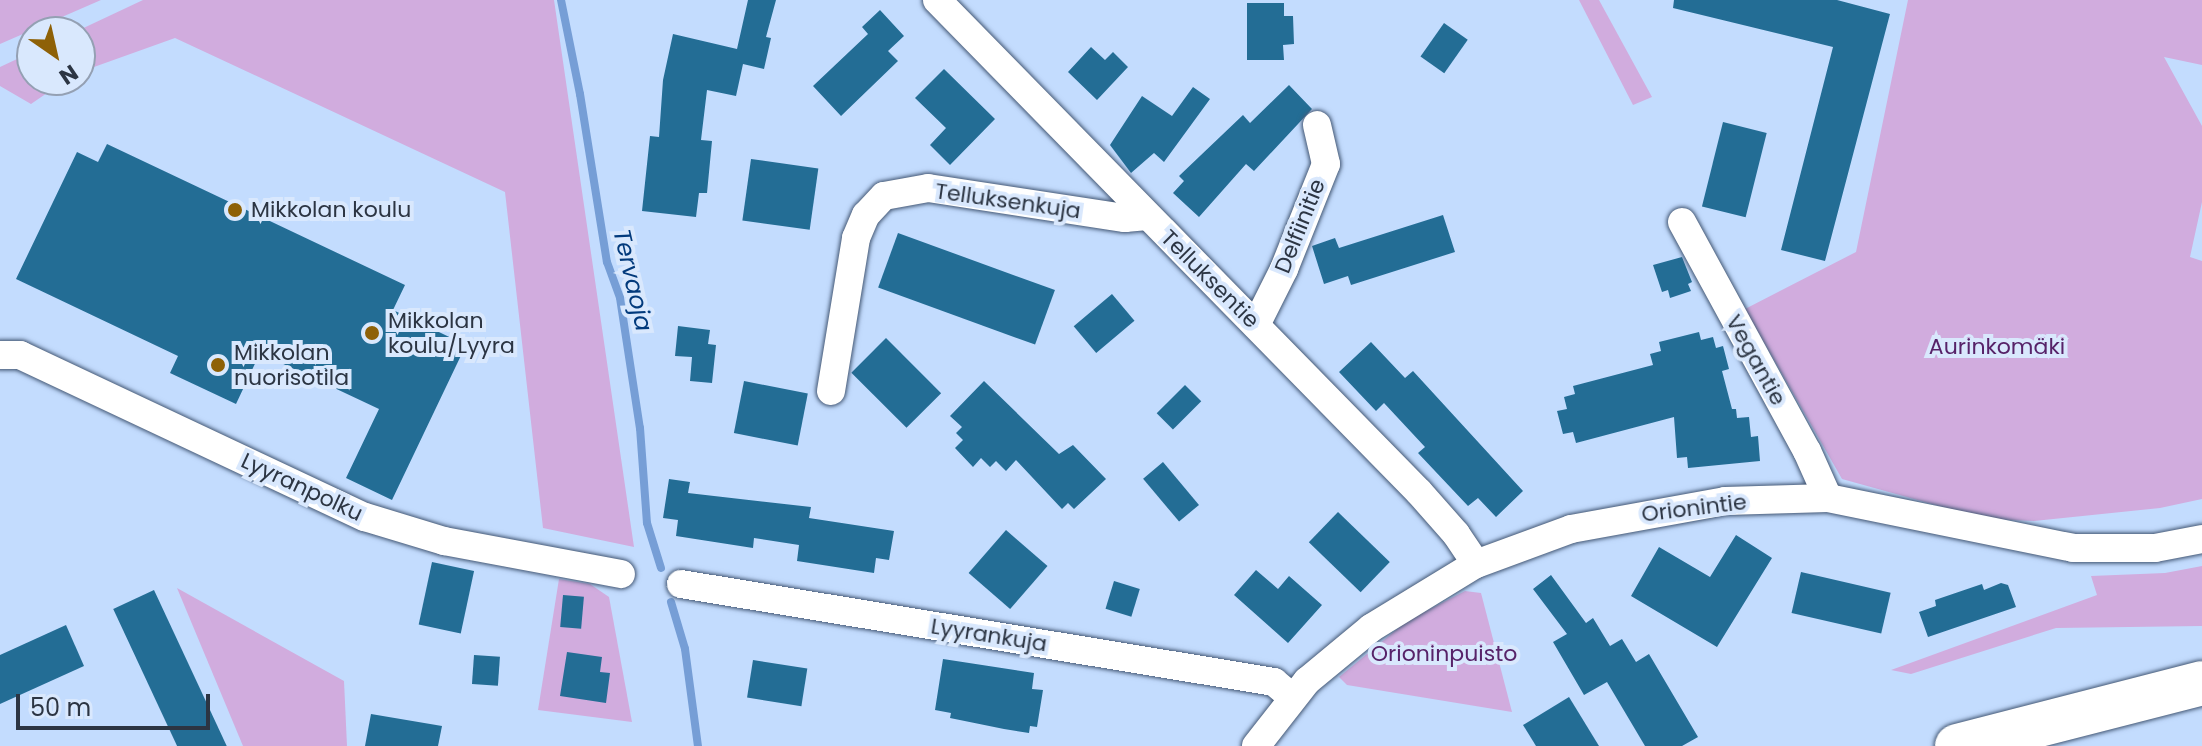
<!DOCTYPE html>
<html>
<head>
<meta charset="utf-8">
<style>
	body { margin:0 }
	#map { position:relative; width:2202px; height:746px; overflow:hidden; background:#c3dcfe; font-family:Poppins,sans-serif }
	div>[style] { position:absolute }
	[style*='--x'] { left:calc(var(--x)*1px); top:calc(var(--y)*1px); width:calc(var(--w)*1px); rotate:calc(var(--a)*1deg) }
	.green>* { inset:0; background:#d1acde }
	.stream>* { height:8px; margin:-4px; padding:0 4px; transform-origin:4px; border-radius:4px; background:#769ed6 }
	.building>* { inset:0; background:#236d95; transform-origin:0 0 }
	.roads { filter:drop-shadow(0 0 2px #445875) drop-shadow(0 0 2px #445875) }
	.street>* { height:28px; margin:-14px; padding:0 14px; transform-origin:14px; border-radius:14px; background:#fff }
	.primary>* { height:44px; margin:-22px; padding:0 22px; transform-origin:22px; border-radius:22px; background:#fff }
	.dots>* { width:22px; height:22px; translate:-50% -50%; box-sizing:border-box; border:4px solid #d9e8fd; border-radius:50% }
	span { translate:-50% -50%; white-space:nowrap; text-align:center; line-height:1.15; -webkit-text-stroke:8px #d9e8fd; paint-order:stroke }
	.street-label { font-size:22px; color:#2c3543 }
	.poi-label { font-size:22px; color:#2c3543 }
	.left { translate:0 -50%; text-align:left }
	.park-label { font-size:22px; color:#572369 }
	.water-label { font-size:24px; color:#023a7c; font-style:italic }
	.north { position:absolute; left:16px; top:16px; width:80px; height:80px; box-sizing:border-box; background:#d9e8fd; border:2px solid #94a0b3; border-radius:50%; rotate:146deg; font-size:22px; font-weight:700; line-height:32px; text-align:center; color:#2c3543 }
	.north::after { content:''; display:block; margin:auto; width:28px; height:36px; background:#8e6107; clip-path:polygon(50% 0,100% 100%,50% 72%,0 100%) }
	.scale { position:absolute; left:16px; top:694px; width:194px; height:36px; box-sizing:border-box; border:4px solid #2c3543; border-top:0; padding-left:10px; font-size:24px; line-height:28px; white-space:nowrap; color:#2c3543; -webkit-text-stroke:6px #d9e8fd; paint-order:stroke }
</style>
</head>
<body>
<div id="map">
	<div class="green">
		<i style="clip-path:polygon(0 0,101px 0,0 44px)"></i>
		<i style="clip-path:polygon(143px 0,554px 0,634px 547px,543px 528px,505px 192px,175px 38px,80px 72px,80px 32px,75px 32px)"></i>
		<i style="clip-path:polygon(1579px 0,1599px 0,1652px 97px,1633px 105px)"></i>
		<i style="clip-path:polygon(1908px 0,2202px 0,2202px 65px,2164px 57px,2202px 126px,2202px 202px,2190px 257px,2202px 261px,2202px 499px,2160px 508px,2034px 521px,1986px 519px,1842px 479px,1745px 309px,1856px 252px)"></i>
		<i style="clip-path:polygon(32px 52px,32px 80px,66px 80px,31px 104px,0 86px,0 67px)"></i>
		<i style="clip-path:polygon(2202px 566px,2202px 626px,2056px 628px,1911px 674px,1891px 670px,2097px 595px,2091px 576px,2165px 573px)"></i>
		<i style="clip-path:polygon(559px 579px,590px 584px,609px 597px,632px 722px,538px 710px)"></i>
		<i style="clip-path:polygon(177px 588px,344px 681px,347px 746px,243px 746px)"></i>
		<i style="clip-path:polygon(1465px 591px,1481px 593px,1512px 712px,1347px 685px,1339px 677px,1407px 621px)"></i>
	</div>
	<div class="stream">
		<i style="--x:561;--y:0;--w:96;--a:78.6"></i>
		<i style="--x:580;--y:94;--w:170;--a:80.9"></i>
		<i style="--x:607;--y:262;--w:38;--a:70"></i>
		<i style="--x:620;--y:298;--w:132;--a:81.3"></i>
		<i style="--x:640;--y:428;--w:95;--a:85.8"></i>
		<i style="--x:647;--y:523;--w:47;--a:72.7"></i>
		<i style="--x:671;--y:602;--w:49;--a:73.4"></i>
		<i style="--x:685;--y:649;--w:98;--a:82.4"></i>
	</div>
	<div class="building">
		<i style="clip-path:polygon(748px 0,776px 0,766px 37px,771px 38px,764px 69px,743px 64px,736px 96px,707px 90px,701px 140px,712px 141px,707px 193px,699px 193px,696px 217px,642px 211px,650px 136px,659px 137px,663px 80px,673px 34px,737px 49px)"></i>
		<i style="clip-path:polygon(1674px 0,1837px 0,1890px 14px,1825px 261px,1781px 250px,1833px 47px,1673px 8px)"></i>
		<i style="clip-path:polygon(1247px 3px,1284px 3px,1284px 16px,1293px 16px,1294px 44px,1283px 45px,1284px 60px,1247px 60px)"></i>
		<i style="clip-path:polygon(880px 10px,904px 36px,888px 51px,898px 61px,841px 116px,813px 86px,868px 34px,862px 27px)"></i>
		<i style="left:1444px;top:23px;width:29px;height:41px;rotate:35deg"></i>
		<i style="clip-path:polygon(1091px 47px,1105px 60px,1113px 52px,1128px 67px,1097px 100px,1068px 72px)"></i>
		<i style="clip-path:polygon(944px 69px,995px 119px,950px 165px,930px 145px,946px 128px,915px 98px)"></i>
		<i style="clip-path:polygon(1289px 85px,1312px 109px,1254px 171px,1246px 164px,1199px 217px,1173px 193px,1184px 181px,1179px 176px,1243px 115px,1250px 123px)"></i>
		<i style="clip-path:polygon(1193px 87px,1210px 99px,1164px 162px,1154px 153px,1131px 173px,1110px 145px,1142px 96px,1172px 116px)"></i>
		<i style="left:1723px;top:122px;width:45px;height:87px;rotate:14deg"></i>
		<i style="clip-path:polygon(107px 144px,405px 285px,393px 310px,466px 345px,392px 500px,346px 478px,379px 409px,260px 353px,236px 404px,170px 373px,178px 356px,16px 279px,77px 152px,98px 162px)"></i>
		<i style="left:751px;top:159px;width:68px;height:62px;rotate:8deg"></i>
		<i style="clip-path:polygon(1443px 215px,1455px 252px,1351px 285px,1348px 276px,1324px 284px,1312px 246px,1335px 238px,1339px 248px)"></i>
		<i style="left:898px;top:233px;width:167px;height:58px;rotate:20deg"></i>
		<i style="clip-path:polygon(1682px 257px,1692px 282px,1688px 284px,1691px 291px,1670px 298px,1668px 290px,1662px 292px,1653px 265px)"></i>
		<i style="left:1112px;top:294px;width:35px;height:50px;rotate:50deg"></i>
		<i style="clip-path:polygon(678px 326px,710px 330px,708px 344px,716px 345px,712px 383px,690px 381px,692px 357px,675px 356px)"></i>
		<i style="clip-path:polygon(1699px 332px,1701px 340px,1713px 337px,1716px 348px,1723px 346px,1729px 369px,1722px 371px,1732px 409px,1736px 409px,1737px 418px,1749px 417px,1751px 437px,1758px 436px,1760px 461px,1688px 468px,1687px 457px,1677px 458px,1674px 417px,1576px 443px,1573px 432px,1563px 434px,1557px 411px,1567px 409px,1564px 397px,1575px 394px,1573px 386px,1653px 365px,1650px 354px,1661px 351px,1659px 342px)"></i>
		<i style="left:886px;top:338px;width:78px;height:49px;rotate:45deg"></i>
		<i style="clip-path:polygon(1371px 342px,1405px 378px,1413px 371px,1523px 491px,1496px 517px,1478px 498px,1468px 506px,1418px 453px,1425px 447px,1384px 403px,1376px 411px,1339px 372px)"></i>
		<i style="left:744px;top:381px;width:65px;height:53px;rotate:11deg"></i>
		<i style="clip-path:polygon(984px 381px,1059px 454px,1073px 445px,1106px 479px,1074px 509px,1068px 503px,1062px 509px,1016px 460px,1006px 471px,996px 461px,990px 467px,981px 458px,973px 467px,955px 448px,963px 440px,956px 433px,962px 427px,950px 416px)"></i>
		<i style="left:1185px;top:385px;width:23px;height:40px;rotate:45deg"></i>
		<i style="left:1163px;top:462px;width:56px;height:26px;rotate:50deg"></i>
		<i style="clip-path:polygon(669px 479px,690px 482px,688px 493px,811px 507px,809px 518px,894px 531px,889px 560px,876px 558px,874px 573px,797px 561px,799px 545px,754px 538px,753px 548px,676px 536px,678px 520px,663px 518px)"></i>
		<i style="left:1338px;top:512px;width:72px;height:42px;rotate:44deg"></i>
		<i style="left:1006px;top:530px;width:55px;height:57px;rotate:41deg"></i>
		<i style="clip-path:polygon(1736px 535px,1772px 558px,1717px 647px,1631px 596px,1659px 547px,1710px 577px)"></i>
		<i style="left:432px;top:562px;width:43px;height:64px;rotate:12deg"></i>
		<i style="clip-path:polygon(1256px 570px,1278px 589px,1289px 576px,1322px 605px,1288px 643px,1234px 595px)"></i>
		<i style="left:1801px;top:572px;width:92px;height:42px;rotate:13deg"></i>
		<i style="clip-path:polygon(1551px 575px,1586px 623px,1593px 618px,1610px 646px,1622px 639px,1636px 662px,1649px 654px,1698px 737px,1682px 746px,1645px 746px,1607px 682px,1584px 695px,1553px 642px,1567px 634px,1533px 589px)"></i>
		<i style="left:1114px;top:581px;width:27px;height:29px;rotate:17deg"></i>
		<i style="clip-path:polygon(2001px 583px,2008px 585px,2016px 607px,1928px 637px,1919px 612px,1936px 606px,1935px 600px,1982px 584px,1984px 590px)"></i>
		<i style="left:154px;top:590px;width:173px;height:45px;rotate:65deg"></i>
		<i style="left:563px;top:595px;width:21px;height:32px;rotate:5deg"></i>
		<i style="clip-path:polygon(66px 625px,84px 666px,0 704px,0 655px)"></i>
		<i style="clip-path:polygon(567px 652px,602px 657px,600px 672px,610px 673px,606px 703px,560px 696px)"></i>
		<i style="left:474px;top:655px;width:26px;height:29px;rotate:4deg"></i>
		<i style="clip-path:polygon(943px 659px,1034px 673px,1032px 689px,1043px 690px,1037px 727px,1030px 726px,1029px 733px,1004px 729px,950px 718px,951px 713px,935px 710px)"></i>
		<i style="left:753px;top:660px;width:55px;height:38px;rotate:9deg"></i>
		<i style="clip-path:polygon(1569px 697px,1599px 746px,1536px 746px,1523px 725px)"></i>
		<i style="clip-path:polygon(371px 714px,442px 726px,438px 746px,365px 746px)"></i>
	</div>
	<div class="roads">
		<div class="street">
			<i style="--x:937;--y:0;--w:689;--a:45.59"></i>
			<i style="--x:1419;--y:492;--w:56;--a:48.6"></i>
			<i style="--x:1456;--y:534;--w:36;--a:56"></i>
			<i style="--x:1682;--y:222;--w:261;--a:61.4"></i>
			<i style="--x:1807;--y:451;--w:51;--a:65.9"></i>
			<i style="--x:1256;--y:325;--w:63;--a:-63.4"></i>
			<i style="--x:1284;--y:269;--w:113;--a:-68.2"></i>
			<i style="--x:1326;--y:164;--w:40;--a:-103"></i>
			<i style="--x:0;--y:355;--w:20;--a:0"></i>
			<i style="--x:20;--y:355;--w:381;--a:25.2"></i>
			<i style="--x:365;--y:517;--w:83;--a:16.9"></i>
			<i style="--x:444;--y:541;--w:180;--a:10.6"></i>
			<i style="--x:831;--y:391;--w:155;--a:-80.7"></i>
			<i style="--x:856;--y:238;--w:25;--a:-67"></i>
			<i style="--x:866;--y:215;--w:26;--a:-47"></i>
			<i style="--x:884;--y:196;--w:45;--a:-10.3"></i>
			<i style="--x:928;--y:188;--w:199;--a:8.7"></i>
			<i style="--x:1125;--y:218;--w:22;--a:-5"></i>
			<i style="--x:681;--y:584;--w:601;--a:9.38"></i>
			<i style="--x:1274;--y:682;--w:23;--a:40"></i>
			<i style="--x:1256;--y:746;--w:83;--a:-51.9"></i>
			<i style="--x:1307;--y:681;--w:83;--a:-39.6"></i>
			<i style="--x:1371;--y:628;--w:123;--a:-31.4"></i>
			<i style="--x:1476;--y:564;--w:101;--a:-20.2"></i>
			<i style="--x:1571;--y:529;--w:157;--a:-10.3"></i>
			<i style="--x:1725;--y:501;--w:103;--a:-1.7"></i>
			<i style="--x:1828;--y:498;--w:250;--a:11.5"></i>
			<i style="--x:2073;--y:548;--w:82;--a:0"></i>
			<i style="--x:2155;--y:548;--w:48;--a:-10.8"></i>
		</div>
		<div class="primary">
			<i style="--x:1957;--y:746;--w:253;--a:-14.4"></i>
		</div>
	</div>
	<div class="dots">
		<i style="left:235px;top:210px;background:#8e6107"></i>
		<i style="left:372px;top:333px;background:#8e6107"></i>
		<i style="left:218px;top:365px;background:#8e6107"></i>
	</div>
	<div class="street-label">
		<span style="left:1008px;top:201px;rotate:8deg">Telluksenkuja</span>
		<span style="left:1300px;top:226px;rotate:-68deg">Delfiinitie</span>
		<span style="left:1210px;top:279px;rotate:45deg">Telluksentie</span>
		<span style="left:1756px;top:360px;rotate:61deg">Vegantie</span>
		<span style="left:302px;top:487px;rotate:25deg">Lyyranpolku</span>
		<span style="left:1694px;top:508px;rotate:-7deg">Orionintie</span>
		<span style="left:989px;top:635px;rotate:9deg">Lyyrankuja</span>
	</div>
	<div class="poi-label">
		<span class="left" style="left:251px;top:210px">Mikkolan koulu</span>
		<span class="left" style="left:388px;top:333px">Mikkolan<br>koulu/Lyyra</span>
		<span class="left" style="left:234px;top:365px">Mikkolan<br>nuorisotila</span>
	</div>
	<div class="park-label">
		<span style="left:1997px;top:347px">Aurinkomäki</span>
		<span style="left:1444px;top:654px">Orioninpuisto</span>
	</div>
	<div class="water-label">
		<span style="left:633px;top:280px;rotate:77deg">Tervaoja</span>
	</div>
	<div class="north">N</div>
	<div class="scale">50 m</div>
</div>
</body>
</html>
